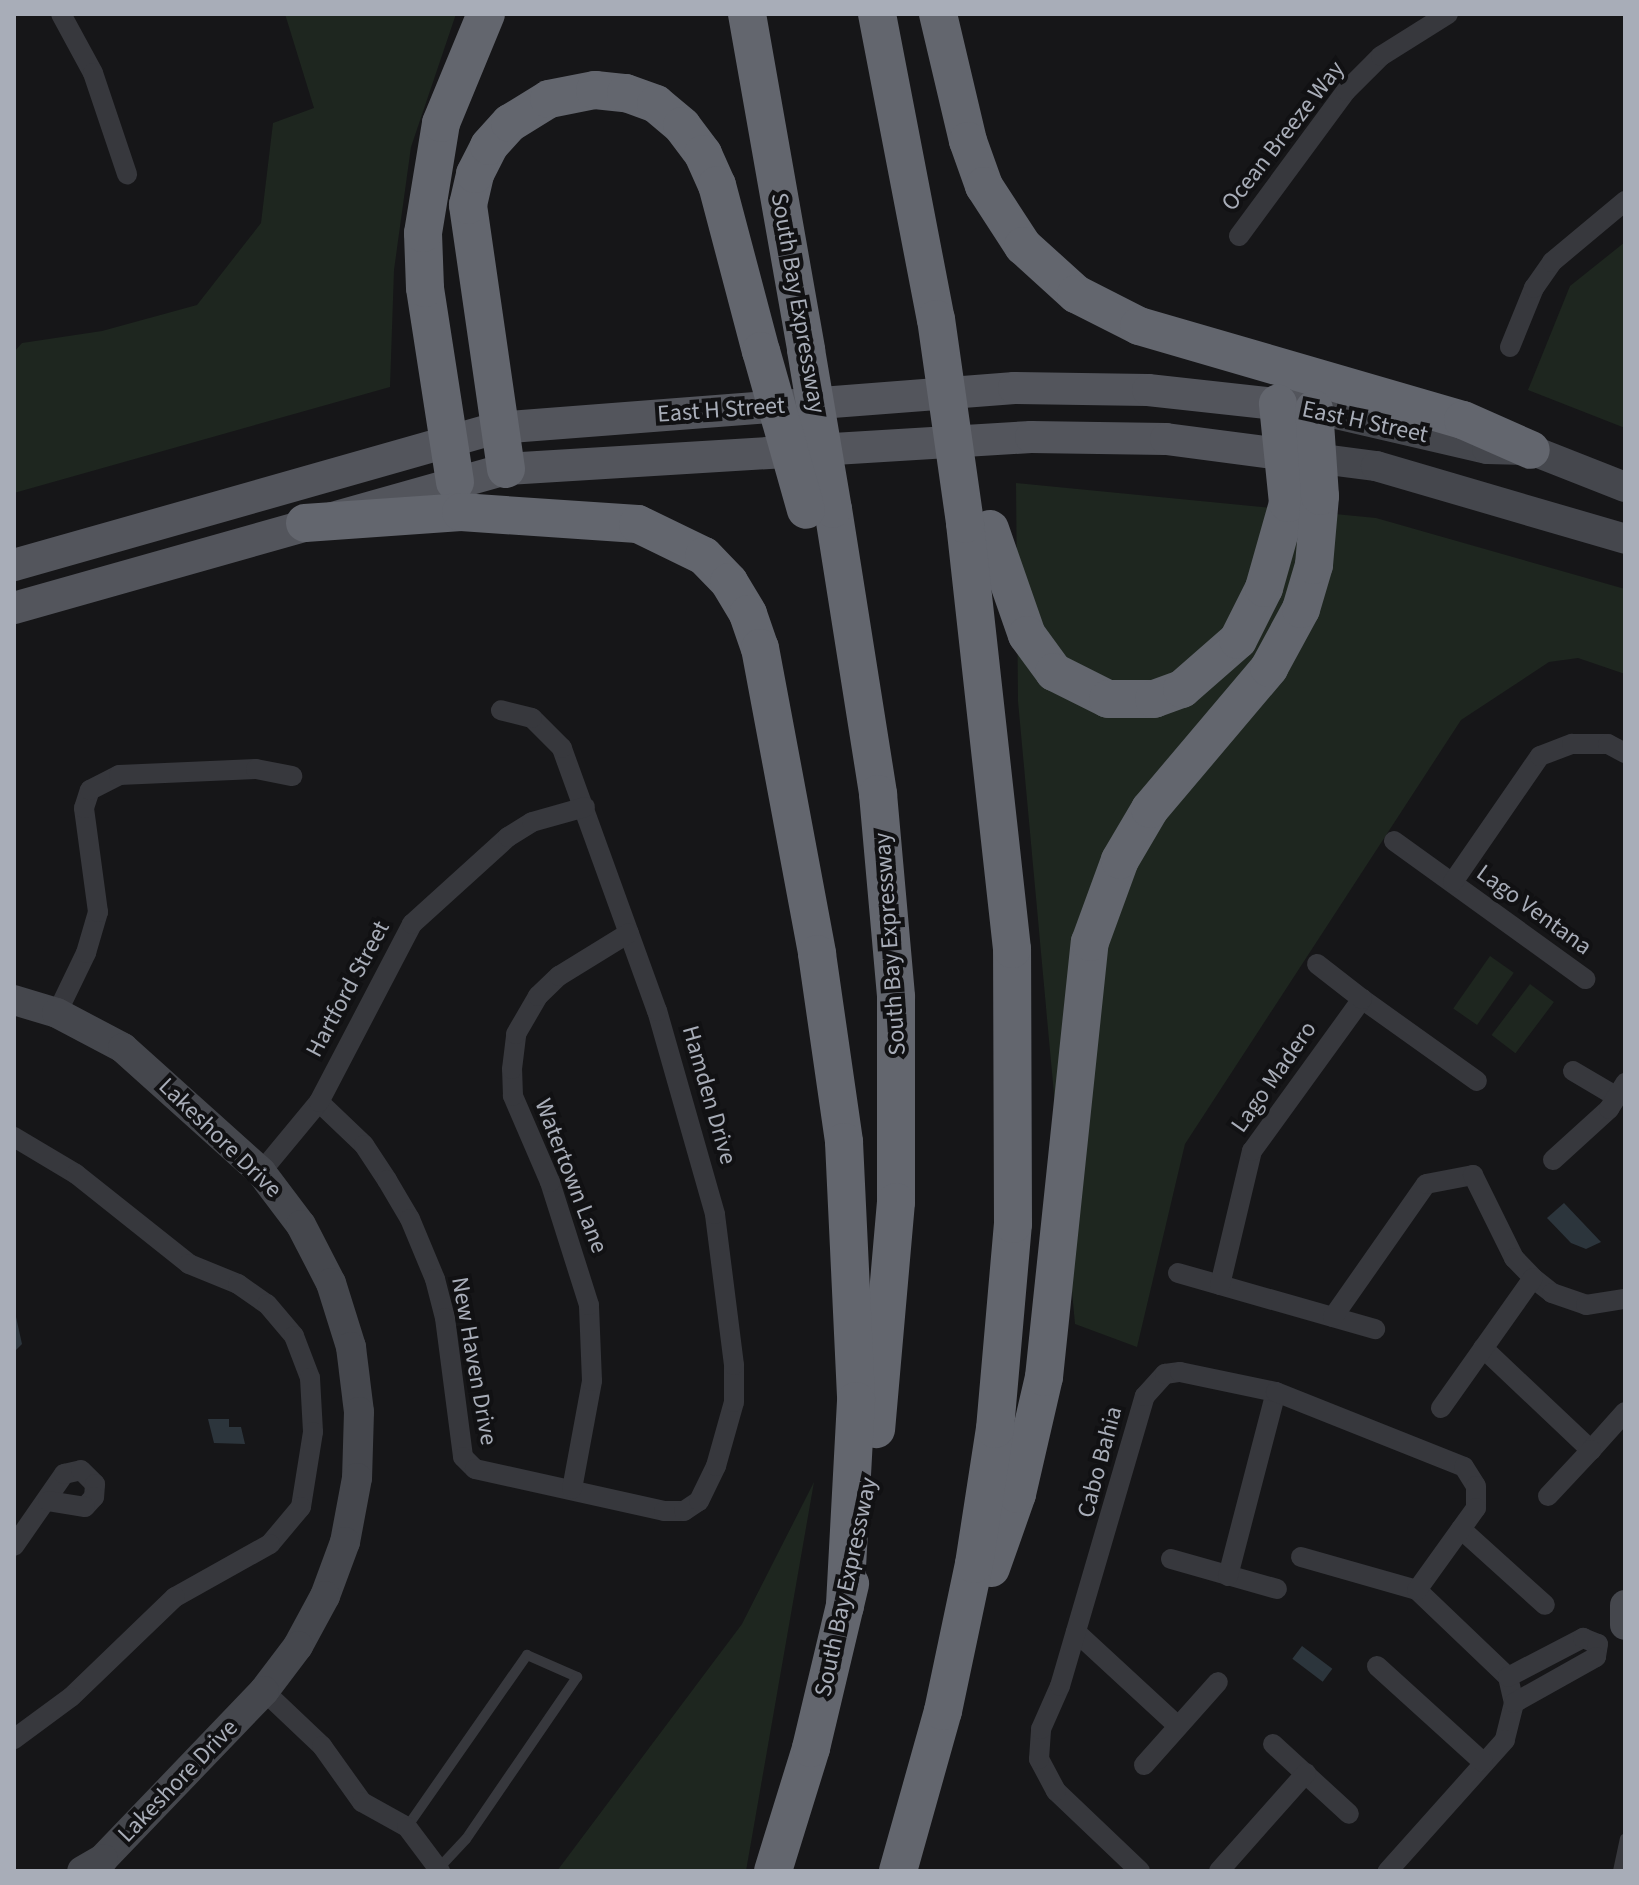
<!DOCTYPE html>
<html>
<head>
<meta charset="utf-8">
<style>
	body { margin:0 }
	#map { position:relative; width:1639px; height:1885px; overflow:hidden; background:#161618; font-family:"Source Sans 3",sans-serif }
	div>[style] { position:absolute }
	[style*='--x'] { left:calc(var(--x)*1px); top:calc(var(--y)*1px); width:calc(var(--w)*1px); rotate:calc(var(--a)*1deg) }
	.green>* { inset:0; background:#1e261f; transform-origin:0 0 }
	.water>* { inset:0; background:#2c353c; transform-origin:0 0 }
	.lane>* { height:10px; margin:-5px; padding:0 5px; transform-origin:5px; border-radius:5px; background:#37383d }
	.street>* { height:20px; margin:-10px; padding:0 10px; transform-origin:10px; border-radius:10px; background:#37383d }
	.secondary>* { height:30px; margin:-15px; padding:0 15px; transform-origin:15px; border-radius:15px; background:#45474d }
	.primary>* { height:32px; margin:-16px; padding:0 16px; transform-origin:16px; border-radius:16px; background:#53555c }
	.highway>* { height:38px; margin:-19px; padding:0 19px; transform-origin:19px; border-radius:19px; background:#63666e }
	.highway-bridge>* { height:38px; margin:-19px; padding:0 19px; transform-origin:19px; border-radius:19px; background:#63666e }
	span { translate:-50% -50%; white-space:nowrap; text-align:center; line-height:1.15; -webkit-text-stroke:8px #111113; paint-order:stroke }
	.street-label { font-size:24px; color:#a8adb8 }
	.frame { position:absolute; inset:0; border:16px solid #a8adb8; pointer-events:none }
</style>
</head>
<body>
<div id="map">
	<div class="green">
		<i style="clip-path:polygon(285px 14px,456px 14px,411px 147px,394px 270px,390px 387px,14px 493px,14px 352px,22px 343px,102px 331px,197px 305px,261px 223px,273px 123px,314px 108px)"></i>
		<i style="clip-path:polygon(1625px 242px,1625px 428px,1528px 390px,1570px 286px)"></i>
		<i style="clip-path:polygon(1016px 483px,1376px 518px,1625px 589px,1625px 674px,1578px 658px,1549px 662px,1461px 720px,1185px 1144px,1137px 1347px,1075px 1324px,1018px 701px)"></i>
		<i style="left:1490px;top:956px;width:29px;height:64px;rotate:35deg"></i>
		<i style="left:1530px;top:984px;width:30px;height:64px;rotate:37deg"></i>
		<i style="clip-path:polygon(814px 1482px,746px 1871px,557px 1871px,742px 1624px)"></i>
	</div>
	<div class="water">
		<i style="clip-path:polygon(1564px 1203px,1601px 1242px,1586px 1249px,1571px 1243px,1547px 1218px)"></i>
		<i style="clip-path:polygon(14px 1308px,22px 1344px,14px 1352px)"></i>
		<i style="clip-path:polygon(208px 1419px,229px 1419px,229px 1427px,241px 1427px,245px 1444px,214px 1443px)"></i>
		<i style="left:1302px;top:1646px;width:38px;height:16px;rotate:37deg"></i>
	</div>
	<div class="lane">
		<i style="--x:407;--y:1827;--w:210;--a:-55.1"></i>
		<i style="--x:527;--y:1655;--w:55;--a:23.7"></i>
		<i style="--x:577;--y:1677;--w:196;--a:124.4"></i>
		<i style="--x:466;--y:1839;--w:40;--a:133"></i>
		<i style="--x:1618;--y:1871;--w:33;--a:-78"></i>
	</div>
	<div class="street">
		<i style="--x:61;--y:14;--w:67;--a:61.5"></i>
		<i style="--x:93;--y:73;--w:107;--a:71.4"></i>
		<i style="--x:1239;--y:236;--w:180;--a:-53.6"></i>
		<i style="--x:1346;--y:91;--w:49;--a:-45"></i>
		<i style="--x:1381;--y:56;--w:79;--a:-32.1"></i>
		<i style="--x:1510;--y:347;--w:64;--a:-67.9"></i>
		<i style="--x:1534;--y:288;--w:32;--a:-55"></i>
		<i style="--x:1552;--y:262;--w:95;--a:-39.9"></i>
		<i style="--x:1394;--y:841;--w:236;--a:35.8"></i>
		<i style="--x:1453;--y:882;--w:153;--a:-55.4"></i>
		<i style="--x:1540;--y:756;--w:34;--a:-21"></i>
		<i style="--x:1572;--y:744;--w:36;--a:0"></i>
		<i style="--x:1608;--y:744;--w:19;--a:28"></i>
		<i style="--x:1362;--y:999;--w:141;--a:35.5"></i>
		<i style="--x:57;--y:1013;--w:67;--a:-64.2"></i>
		<i style="--x:86;--y:953;--w:43;--a:-73.7"></i>
		<i style="--x:98;--y:912;--w:105;--a:-97.7"></i>
		<i style="--x:84;--y:808;--w:19;--a:-72"></i>
		<i style="--x:90;--y:790;--w:33;--a:-27"></i>
		<i style="--x:119;--y:775;--w:137;--a:-2.5"></i>
		<i style="--x:256;--y:769;--w:37;--a:11"></i>
		<i style="--x:1573;--y:1071;--w:51;--a:30.6"></i>
		<i style="--x:319;--y:1102;--w:62;--a:43.7"></i>
		<i style="--x:364;--y:1145;--w:42;--a:56.7"></i>
		<i style="--x:387;--y:1180;--w:45;--a:59.5"></i>
		<i style="--x:410;--y:1219;--w:65;--a:67.4"></i>
		<i style="--x:435;--y:1279;--w:40;--a:75.6"></i>
		<i style="--x:445;--y:1318;--w:140;--a:82.6"></i>
		<i style="--x:463;--y:1457;--w:17;--a:45"></i>
		<i style="--x:475;--y:1469;--w:194;--a:12.5"></i>
		<i style="--x:664;--y:1511;--w:20;--a:0"></i>
		<i style="--x:684;--y:1511;--w:18;--a:-34"></i>
		<i style="--x:699;--y:1501;--w:39;--a:-64"></i>
		<i style="--x:716;--y:1466;--w:66;--a:-74.3"></i>
		<i style="--x:734;--y:1402;--w:37;--a:-90"></i>
		<i style="--x:734;--y:1365;--w:152;--a:-97.2"></i>
		<i style="--x:715;--y:1214;--w:211;--a:-105.9"></i>
		<i style="--x:657;--y:1011;--w:280;--a:-109.9"></i>
		<i style="--x:562;--y:748;--w:42;--a:-135"></i>
		<i style="--x:532;--y:718;--w:32;--a:-166"></i>
		<i style="--x:14;--y:1137;--w:72;--a:30.8"></i>
		<i style="--x:76;--y:1174;--w:144;--a:38.5"></i>
		<i style="--x:189;--y:1264;--w:53;--a:22.2"></i>
		<i style="--x:238;--y:1284;--w:35;--a:35"></i>
		<i style="--x:267;--y:1304;--w:42;--a:49.8"></i>
		<i style="--x:294;--y:1336;--w:45;--a:69.1"></i>
		<i style="--x:310;--y:1378;--w:54;--a:86.8"></i>
		<i style="--x:313;--y:1432;--w:76;--a:99.1"></i>
		<i style="--x:301;--y:1507;--w:48;--a:130"></i>
		<i style="--x:270;--y:1544;--w:109;--a:150.8"></i>
		<i style="--x:175;--y:1597;--w:144;--a:136.1"></i>
		<i style="--x:71;--y:1697;--w:71;--a:143.6"></i>
		<i style="--x:1553;--y:1160;--w:76;--a:-42.3"></i>
		<i style="--x:1609;--y:1109;--w:31;--a:-58"></i>
		<i style="--x:261;--y:1172;--w:91;--a:-50.4"></i>
		<i style="--x:319;--y:1102;--w:201;--a:-62.4"></i>
		<i style="--x:412;--y:924;--w:130;--a:-42.2"></i>
		<i style="--x:508;--y:837;--w:28;--a:-32"></i>
		<i style="--x:532;--y:822;--w:55;--a:-15.8"></i>
		<i style="--x:1178;--y:1273;--w:205;--a:15.9"></i>
		<i style="--x:1220;--y:1285;--w:138;--a:-76.6"></i>
		<i style="--x:1252;--y:1151;--w:188;--a:-54.1"></i>
		<i style="--x:1362;--y:999;--w:57;--a:-142.1"></i>
		<i style="--x:1333;--y:1317;--w:162;--a:-55"></i>
		<i style="--x:1426;--y:1184;--w:48;--a:-10.8"></i>
		<i style="--x:1473;--y:1175;--w:93;--a:63.7"></i>
		<i style="--x:1514;--y:1258;--w:28;--a:46"></i>
		<i style="--x:1533;--y:1278;--w:24;--a:38"></i>
		<i style="--x:1552;--y:1293;--w:36;--a:19"></i>
		<i style="--x:1586;--y:1305;--w:39;--a:-9"></i>
		<i style="--x:1483;--y:1348;--w:149;--a:43.4"></i>
		<i style="--x:1591;--y:1450;--w:51;--a:-48.2"></i>
		<i style="--x:1441;--y:1408;--w:159;--a:-54.7"></i>
		<i style="--x:572;--y:1489;--w:110;--a:-79.5"></i>
		<i style="--x:592;--y:1381;--w:76;--a:-92.3"></i>
		<i style="--x:589;--y:1305;--w:129;--a:-107.6"></i>
		<i style="--x:550;--y:1182;--w:94;--a:-113.3"></i>
		<i style="--x:513;--y:1096;--w:27;--a:-92"></i>
		<i style="--x:512;--y:1069;--w:35;--a:-83"></i>
		<i style="--x:516;--y:1034;--w:44;--a:-59.9"></i>
		<i style="--x:538;--y:996;--w:29;--a:-44"></i>
		<i style="--x:559;--y:976;--w:82;--a:-31.6"></i>
		<i style="--x:1548;--y:1496;--w:63;--a:-46.9"></i>
		<i style="--x:1461;--y:1529;--w:113;--a:42.1"></i>
		<i style="--x:14;--y:1546;--w:88;--a:-55.2"></i>
		<i style="--x:64;--y:1474;--w:17;--a:-13"></i>
		<i style="--x:81;--y:1470;--w:20;--a:45"></i>
		<i style="--x:95;--y:1484;--w:13;--a:94"></i>
		<i style="--x:94;--y:1497;--w:13;--a:132"></i>
		<i style="--x:85;--y:1507;--w:37;--a:-171"></i>
		<i style="--x:1301;--y:1557;--w:121;--a:15.9"></i>
		<i style="--x:1417;--y:1590;--w:126;--a:43.7"></i>
		<i style="--x:1508;--y:1677;--w:27;--a:77"></i>
		<i style="--x:1514;--y:1703;--w:38;--a:104"></i>
		<i style="--x:1505;--y:1740;--w:176;--a:131.8"></i>
		<i style="--x:1171;--y:1559;--w:110;--a:15.8"></i>
		<i style="--x:1228;--y:1576;--w:190;--a:-75.4"></i>
		<i style="--x:1076;--y:1632;--w:139;--a:42.7"></i>
		<i style="--x:1377;--y:1666;--w:143;--a:42.2"></i>
		<i style="--x:1508;--y:1677;--w:85;--a:-27.5"></i>
		<i style="--x:1583;--y:1638;--w:16;--a:22"></i>
		<i style="--x:1598;--y:1644;--w:13;--a:99"></i>
		<i style="--x:1596;--y:1657;--w:94;--a:150.7"></i>
		<i style="--x:264;--y:1691;--w:80;--a:43.5"></i>
		<i style="--x:322;--y:1746;--w:69;--a:54.5"></i>
		<i style="--x:362;--y:1802;--w:51;--a:29.1"></i>
		<i style="--x:407;--y:1827;--w:55;--a:53.1"></i>
		<i style="--x:1273;--y:1744;--w:103;--a:42.6"></i>
		<i style="--x:1144;--y:1765;--w:111;--a:-48.3"></i>
		<i style="--x:1140;--y:1871;--w:116;--a:-136.4"></i>
		<i style="--x:1056;--y:1791;--w:36;--a:-118"></i>
		<i style="--x:1039;--y:1759;--w:30;--a:-86"></i>
		<i style="--x:1041;--y:1729;--w:47;--a:-66.2"></i>
		<i style="--x:1060;--y:1686;--w:302;--a:-73.7"></i>
		<i style="--x:1145;--y:1396;--w:30;--a:-48"></i>
		<i style="--x:1165;--y:1374;--w:15;--a:-8"></i>
		<i style="--x:1180;--y:1372;--w:98;--a:11.8"></i>
		<i style="--x:1276;--y:1392;--w:202;--a:21.7"></i>
		<i style="--x:1464;--y:1467;--w:22;--a:58"></i>
		<i style="--x:1476;--y:1486;--w:22;--a:90"></i>
		<i style="--x:1476;--y:1508;--w:101;--a:125.7"></i>
		<i style="--x:1219;--y:1871;--w:131;--a:-48.4"></i>
	</div>
	<div class="secondary">
		<i style="--x:1314;--y:409;--w:178;--a:13"></i>
		<i style="--x:1487;--y:449;--w:44;--a:1.3"></i>
		<i style="--x:1531;--y:450;--w:101;--a:21.5"></i>
		<i style="--x:1314;--y:458;--w:63;--a:7.4"></i>
		<i style="--x:1376;--y:466;--w:259;--a:16.3"></i>
		<i style="--x:14;--y:1000;--w:45;--a:16.8"></i>
		<i style="--x:57;--y:1013;--w:75;--a:27.9"></i>
		<i style="--x:123;--y:1048;--w:186;--a:41.9"></i>
		<i style="--x:261;--y:1172;--w:66;--a:53"></i>
		<i style="--x:301;--y:1225;--w:65;--a:62.7"></i>
		<i style="--x:331;--y:1283;--w:67;--a:72.6"></i>
		<i style="--x:351;--y:1347;--w:65;--a:83"></i>
		<i style="--x:359;--y:1412;--w:66;--a:91.7"></i>
		<i style="--x:357;--y:1478;--w:65;--a:100.6"></i>
		<i style="--x:345;--y:1542;--w:58;--a:110.3"></i>
		<i style="--x:325;--y:1596;--w:57;--a:118.4"></i>
		<i style="--x:298;--y:1646;--w:56;--a:127.1"></i>
		<i style="--x:264;--y:1691;--w:233;--a:133.8"></i>
		<i style="--x:103;--y:1859;--w:24;--a:150"></i>
		<i style="--x:1625;--y:1605;--w:20;--a:90"></i>
	</div>
	<div class="primary">
		<i style="--x:14;--y:565;--w:502;--a:-15.84"></i>
		<i style="--x:497;--y:428;--w:519;--a:-4.42"></i>
		<i style="--x:1014;--y:388;--w:134;--a:0.9"></i>
		<i style="--x:1148;--y:390;--w:156;--a:6.3"></i>
		<i style="--x:14;--y:608;--w:511;--a:-15.78"></i>
		<i style="--x:506;--y:469;--w:526;--a:-3.49"></i>
		<i style="--x:1031;--y:437;--w:135;--a:0.8"></i>
		<i style="--x:1166;--y:439;--w:140;--a:7.4"></i>
	</div>
	<div class="highway">
		<i style="--x:747;--y:14;--w:341;--a:80"></i>
		<i style="--x:877;--y:14;--w:311;--a:79.1"></i>
		<i style="--x:938;--y:14;--w:130;--a:76.7"></i>
		<i style="--x:968;--y:141;--w:48;--a:70.4"></i>
		<i style="--x:984;--y:186;--w:72;--a:57"></i>
		<i style="--x:1023;--y:246;--w:72;--a:42.2"></i>
		<i style="--x:1076;--y:294;--w:71;--a:26.9"></i>
		<i style="--x:1139;--y:326;--w:337;--a:16.2"></i>
		<i style="--x:1463;--y:420;--w:74;--a:23.8"></i>
		<i style="--x:506;--y:469;--w:267;--a:-98.2"></i>
		<i style="--x:468;--y:205;--w:32;--a:-77"></i>
		<i style="--x:475;--y:174;--w:31;--a:-63"></i>
		<i style="--x:489;--y:146;--w:31;--a:-48"></i>
		<i style="--x:510;--y:123;--w:46;--a:-31.6"></i>
		<i style="--x:549;--y:99;--w:47;--a:-11.1"></i>
		<i style="--x:595;--y:90;--w:31;--a:6"></i>
		<i style="--x:626;--y:93;--w:32;--a:20"></i>
		<i style="--x:656;--y:104;--w:34;--a:40"></i>
		<i style="--x:682;--y:126;--w:35;--a:53"></i>
		<i style="--x:703;--y:154;--w:34;--a:66"></i>
		<i style="--x:717;--y:185;--w:172;--a:75.2"></i>
		<i style="--x:455;--y:482;--w:196;--a:-98.8"></i>
		<i style="--x:425;--y:288;--w:55;--a:-92.1"></i>
		<i style="--x:423;--y:233;--w:111;--a:-80.7"></i>
		<i style="--x:441;--y:123;--w:118;--a:-67.6"></i>
		<i style="--x:833;--y:509;--w:289;--a:81"></i>
		<i style="--x:878;--y:794;--w:204;--a:84.9"></i>
		<i style="--x:896;--y:997;--w:205;--a:90"></i>
		<i style="--x:896;--y:1202;--w:228;--a:95"></i>
		<i style="--x:305;--y:523;--w:156;--a:-4"></i>
		<i style="--x:461;--y:512;--w:177;--a:3.9"></i>
		<i style="--x:638;--y:524;--w:73;--a:25.9"></i>
		<i style="--x:704;--y:556;--w:36;--a:46"></i>
		<i style="--x:729;--y:582;--w:37;--a:59"></i>
		<i style="--x:748;--y:614;--w:36;--a:71"></i>
		<i style="--x:760;--y:648;--w:311;--a:79.4"></i>
		<i style="--x:817;--y:954;--w:190;--a:81.8"></i>
		<i style="--x:844;--y:1142;--w:259;--a:87.3"></i>
		<i style="--x:856;--y:1401;--w:206;--a:93.1"></i>
		<i style="--x:990;--y:529;--w:112;--a:70.8"></i>
		<i style="--x:1027;--y:635;--w:46;--a:53.9"></i>
		<i style="--x:1054;--y:672;--w:60;--a:26.6"></i>
		<i style="--x:1108;--y:699;--w:46;--a:0"></i>
		<i style="--x:1154;--y:699;--w:30;--a:-20"></i>
		<i style="--x:1182;--y:689;--w:74;--a:-41.2"></i>
		<i style="--x:1238;--y:640;--w:58;--a:-63.4"></i>
		<i style="--x:1264;--y:588;--w:88;--a:-74.2"></i>
		<i style="--x:1288;--y:503;--w:100;--a:-95.8"></i>
		<i style="--x:991;--y:1568;--w:78;--a:-70.6"></i>
		<i style="--x:1017;--y:1494;--w:120;--a:-77"></i>
		<i style="--x:1044;--y:1377;--w:437;--a:-84"></i>
		<i style="--x:1090;--y:942;--w:87;--a:-69.9"></i>
		<i style="--x:1120;--y:860;--w:59;--a:-59.5"></i>
		<i style="--x:1150;--y:809;--w:185;--a:-49.8"></i>
		<i style="--x:1269;--y:668;--w:67;--a:-61.5"></i>
		<i style="--x:1301;--y:609;--w:46;--a:-73.5"></i>
		<i style="--x:1314;--y:565;--w:69;--a:-85"></i>
		<i style="--x:1320;--y:496;--w:87;--a:-93.9"></i>
		<i style="--x:773;--y:1871;--w:129;--a:-72.8"></i>
		<i style="--x:811;--y:1748;--w:169;--a:-76.6"></i>
		<i style="--x:898;--y:1871;--w:166;--a:-74.3"></i>
		<i style="--x:943;--y:1711;--w:150;--a:-78.1"></i>
		<i style="--x:974;--y:1564;--w:137;--a:-81.2"></i>
		<i style="--x:995;--y:1429;--w:206;--a:-85"></i>
		<i style="--x:1013;--y:1224;--w:275;--a:-90.2"></i>
		<i style="--x:1012;--y:949;--w:428;--a:-96.3"></i>
	</div>
	<div class="highway-bridge">
		<i style="--x:936;--y:319;--w:207;--a:81.9"></i>
		<i style="--x:806;--y:350;--w:161;--a:80.4"></i>
		<i style="--x:761;--y:351;--w:165;--a:74.2"></i>
	</div>
	<div class="street-label">
		<span style="left:1283px;top:136px;rotate:-52deg">Ocean Breeze Way</span>
		<span style="left:798px;top:303px;rotate:80deg">South Bay Expressway</span>
		<span style="left:721px;top:410px;rotate:-4deg">East H Street</span>
		<span style="left:1365px;top:422px;rotate:12deg">East H Street</span>
		<span style="left:1534px;top:910px;rotate:36deg">Lago Ventana</span>
		<span style="left:890px;top:944px;rotate:-94deg">South Bay Expressway</span>
		<span style="left:348px;top:989px;rotate:-62deg">Hartford Street</span>
		<span style="left:1274px;top:1077px;rotate:-55deg">Lago Madero</span>
		<span style="left:709px;top:1095px;rotate:74deg">Hamden Drive</span>
		<span style="left:220px;top:1138px;rotate:44deg">Lakeshore Drive</span>
		<span style="left:571px;top:1176px;rotate:69deg">Watertown Lane</span>
		<span style="left:474px;top:1361px;rotate:80deg">New Haven Drive</span>
		<span style="left:1100px;top:1462px;rotate:-75deg">Cabo Bahia</span>
		<span style="left:846px;top:1587px;rotate:-78deg">South Bay Expressway</span>
		<span style="left:178px;top:1781px;rotate:-46deg">Lakeshore Drive</span>
	</div>
	<div class="frame"></div>
</div>
</body>
</html>
